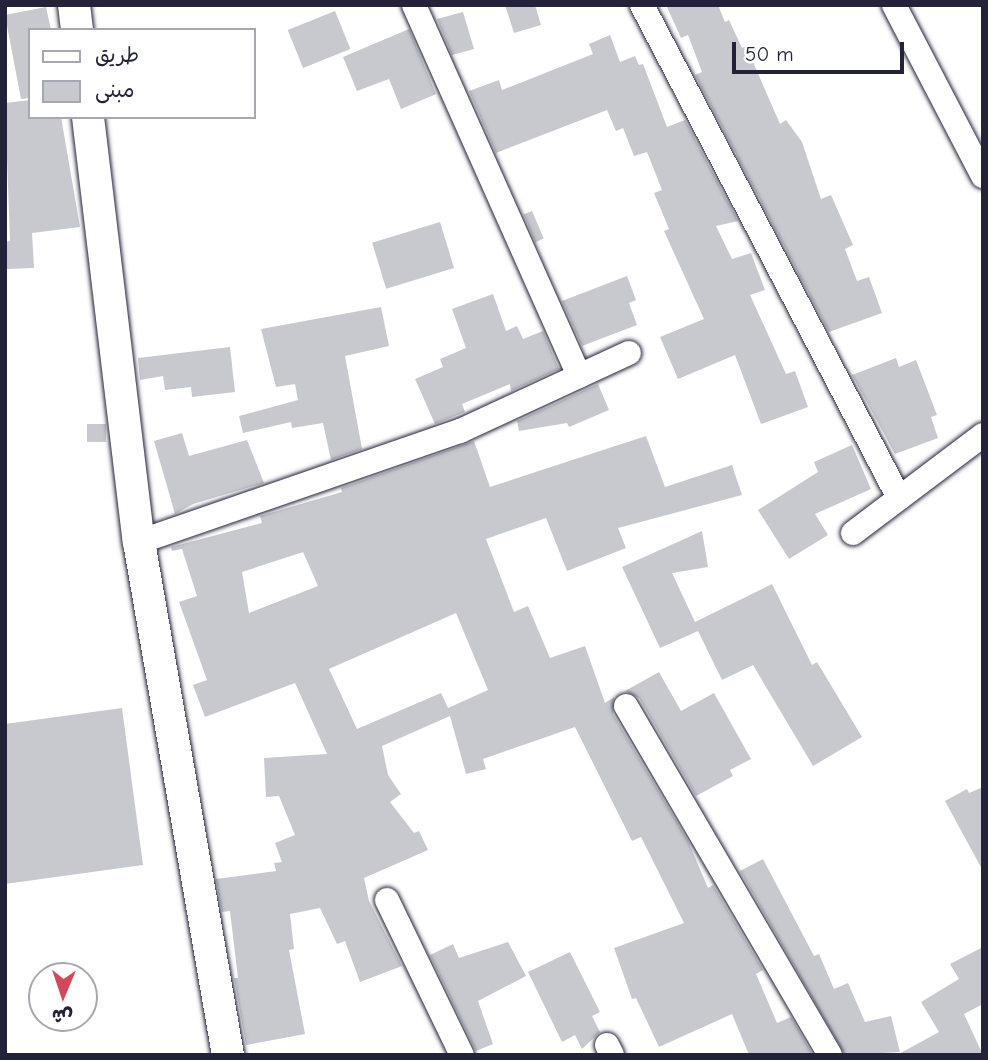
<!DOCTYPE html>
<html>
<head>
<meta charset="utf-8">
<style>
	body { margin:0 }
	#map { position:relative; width:988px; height:1060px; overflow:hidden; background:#fff; font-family:"Comic Neue","Playpen Sans Arabic",sans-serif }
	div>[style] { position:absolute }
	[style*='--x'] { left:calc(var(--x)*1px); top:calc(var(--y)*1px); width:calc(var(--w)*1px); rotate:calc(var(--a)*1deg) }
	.building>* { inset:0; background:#c8c8cf; transform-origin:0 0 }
	.roads { filter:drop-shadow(0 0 2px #22223b) drop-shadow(0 0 2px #22223b) }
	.minor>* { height:24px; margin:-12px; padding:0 12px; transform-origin:12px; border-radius:12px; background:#fff }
	.tertiary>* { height:32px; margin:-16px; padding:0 16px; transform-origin:16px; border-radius:16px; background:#fff }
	span { translate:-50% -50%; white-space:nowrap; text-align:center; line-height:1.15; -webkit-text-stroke:5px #fff; paint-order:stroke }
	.frame { position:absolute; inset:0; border:7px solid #22223b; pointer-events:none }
	.legend { position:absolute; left:28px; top:28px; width:228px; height:91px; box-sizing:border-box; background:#fff; border:2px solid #a7a7b1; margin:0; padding:9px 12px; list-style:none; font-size:21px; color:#22223b }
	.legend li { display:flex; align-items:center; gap:14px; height:35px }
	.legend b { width:35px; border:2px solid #a7a7b1 }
	.north { position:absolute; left:28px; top:962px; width:70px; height:70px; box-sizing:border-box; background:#fff; border:2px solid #a7a7b1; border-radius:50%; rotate:182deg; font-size:19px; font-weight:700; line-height:28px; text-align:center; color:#22223b }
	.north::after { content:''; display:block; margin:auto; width:24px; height:32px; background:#d1495b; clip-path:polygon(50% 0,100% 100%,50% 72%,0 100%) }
	.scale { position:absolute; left:732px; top:42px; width:172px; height:32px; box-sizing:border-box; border:4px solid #22223b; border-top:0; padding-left:9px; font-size:21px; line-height:24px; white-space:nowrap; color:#22223b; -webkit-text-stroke:5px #fff; paint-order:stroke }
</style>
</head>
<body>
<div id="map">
	<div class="building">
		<i style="clip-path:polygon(505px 5px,535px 5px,541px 25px,514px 33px)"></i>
		<i style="clip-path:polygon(666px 5px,718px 5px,725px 22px,729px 20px,742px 48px,746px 46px,780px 124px,786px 120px,802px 142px,821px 199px,831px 195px,853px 245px,845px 249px,857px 281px,869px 277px,882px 313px,829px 332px,695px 75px,702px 72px,688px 35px,681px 38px)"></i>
		<i style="clip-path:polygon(46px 7px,51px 30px,30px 30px,30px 98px,21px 99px,5px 15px)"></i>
		<i style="left:335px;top:11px;width:41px;height:51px;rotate:68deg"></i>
		<i style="clip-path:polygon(463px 12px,474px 49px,452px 55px,437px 19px)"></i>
		<i style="clip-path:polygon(409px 29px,436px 94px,401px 109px,389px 79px,357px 91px,343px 57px)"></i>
		<i style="clip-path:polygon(610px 35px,620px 62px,635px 56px,639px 65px,643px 64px,667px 127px,685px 120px,738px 221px,716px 226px,732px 259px,751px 253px,765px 290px,750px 295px,786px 374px,795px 371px,808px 407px,761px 424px,735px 355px,678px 379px,660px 337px,704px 319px,664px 231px,669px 229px,654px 193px,662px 190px,647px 152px,634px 156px,623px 128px,616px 131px,607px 110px,496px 153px,469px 91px,499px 80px,502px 90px,593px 54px,589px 44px)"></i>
		<i style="clip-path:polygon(30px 100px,30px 117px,61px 117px,80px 227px,32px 233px,34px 268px,6px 269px,5px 242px,10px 241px,5px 103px)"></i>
		<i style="left:532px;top:211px;width:30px;height:9px;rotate:67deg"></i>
		<i style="left:440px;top:222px;width:48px;height:71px;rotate:73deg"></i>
		<i style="clip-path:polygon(627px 276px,636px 300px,629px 303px,637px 325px,582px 346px,562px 301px)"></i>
		<i style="clip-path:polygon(493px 294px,506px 331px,517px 326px,523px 339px,543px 331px,559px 369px,511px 391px,510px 384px,462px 404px,465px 412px,435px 424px,415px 379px,443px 367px,440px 359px,466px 348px,452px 309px)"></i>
		<i style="clip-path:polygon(381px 307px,389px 346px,345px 356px,362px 449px,331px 460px,323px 423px,292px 428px,291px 422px,243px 433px,239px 416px,298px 400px,295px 384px,276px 387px,261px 329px)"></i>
		<i style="clip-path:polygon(230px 347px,235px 392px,192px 397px,191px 387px,165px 390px,163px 376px,140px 380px,138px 358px)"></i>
		<i style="clip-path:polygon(896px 358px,899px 367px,916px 360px,937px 415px,931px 417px,938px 438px,895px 454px,852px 375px)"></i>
		<i style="clip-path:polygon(598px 384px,609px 410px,569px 427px,567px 423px,519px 431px,517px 421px)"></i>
		<i style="left:87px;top:424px;width:19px;height:18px"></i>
		<i style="clip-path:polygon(182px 433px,189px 456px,247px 440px,264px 483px,193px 504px,175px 514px,154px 441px)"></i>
		<i style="clip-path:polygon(evenodd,646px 436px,665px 487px,732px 465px,742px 495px,618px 528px,626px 548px,567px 571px,546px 518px,486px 539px,514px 612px,528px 606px,550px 658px,585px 646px,605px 703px,614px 697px,613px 714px,688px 841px,708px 888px,713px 885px,763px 970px,756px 974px,777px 1023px,791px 1017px,813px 1055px,749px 1055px,732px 1014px,659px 1047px,636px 998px,632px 999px,614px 948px,684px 923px,641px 837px,632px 841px,575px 727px,483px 759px,486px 769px,466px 774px,450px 716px,382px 746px,388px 775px,401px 794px,390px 802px,414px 833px,419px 831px,428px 850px,364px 878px,369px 901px,402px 966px,360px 982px,345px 941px,337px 944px,320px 908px,290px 914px,294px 949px,289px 950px,305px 1034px,246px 1045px,234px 978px,238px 978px,230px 911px,222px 912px,216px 879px,276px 871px,274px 863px,282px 862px,275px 843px,295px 835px,279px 796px,266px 797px,264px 758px,327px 754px,295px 683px,205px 717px,193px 685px,207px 680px,179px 602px,197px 596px,182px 549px,172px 551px,171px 547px,262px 523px,260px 516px,342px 492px,341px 488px,474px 441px,490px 487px,646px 436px,303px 552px,318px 586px,249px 613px,242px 572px,303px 552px,646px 436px,456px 613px,488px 690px,448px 708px,441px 693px,357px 729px,329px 669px,456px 613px)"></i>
		<i style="clip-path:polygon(852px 445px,871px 489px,815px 514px,828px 535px,789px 559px,758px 510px,818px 472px,814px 462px)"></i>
		<i style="clip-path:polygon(702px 531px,708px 567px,672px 573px,695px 622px,772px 584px,812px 665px,817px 662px,862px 737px,813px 766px,753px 665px,722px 680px,698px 631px,660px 648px,622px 567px)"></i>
		<i style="clip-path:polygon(659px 672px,681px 711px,714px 693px,751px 759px,730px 770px,733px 776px,696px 796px,639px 698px,625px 691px)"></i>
		<i style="clip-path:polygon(122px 708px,143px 865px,5px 884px,5px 724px)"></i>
		<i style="clip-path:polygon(983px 787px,983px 871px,945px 801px,967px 789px,969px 793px)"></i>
		<i style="clip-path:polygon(763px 859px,814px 956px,819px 954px,834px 989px,848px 983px,865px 1022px,891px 1016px,900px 1052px,845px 1055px,740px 871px)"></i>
		<i style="clip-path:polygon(508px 942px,526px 976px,478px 1001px,493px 1044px,476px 1051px,430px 955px,453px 944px,459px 958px)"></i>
		<i style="clip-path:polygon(983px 947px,983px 1004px,964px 1014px,983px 1055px,897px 1055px,939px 1032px,921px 1002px,959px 979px,950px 964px)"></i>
		<i style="clip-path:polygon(570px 952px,600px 1012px,592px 1016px,600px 1032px,582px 1049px,575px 1035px,562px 1042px,528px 972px)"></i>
	</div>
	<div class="roads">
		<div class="minor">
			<i style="--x:414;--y:5;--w:406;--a:66"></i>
			<i style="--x:642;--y:5;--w:556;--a:62.47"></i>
			<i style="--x:894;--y:5;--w:193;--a:62.5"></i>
			<i style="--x:853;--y:533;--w:163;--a:-37"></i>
			<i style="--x:139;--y:542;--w:340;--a:-19.1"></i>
			<i style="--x:460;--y:431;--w:186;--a:-24.8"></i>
			<i style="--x:626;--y:706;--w:404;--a:59.7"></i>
			<i style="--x:387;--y:900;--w:172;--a:64.2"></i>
			<i style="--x:607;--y:1045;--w:11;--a:63"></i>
		</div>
		<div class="tertiary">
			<i style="--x:74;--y:5;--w:25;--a:83"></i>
			<i style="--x:88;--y:117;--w:428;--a:83.2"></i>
			<i style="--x:139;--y:542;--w:521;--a:80.16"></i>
		</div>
	</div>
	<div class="frame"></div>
	<ul class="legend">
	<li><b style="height:9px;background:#fff"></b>طريق</li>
	<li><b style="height:19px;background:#c8c8cf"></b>مبنى</li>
	</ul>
	<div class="north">ش</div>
	<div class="scale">50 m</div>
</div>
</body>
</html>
